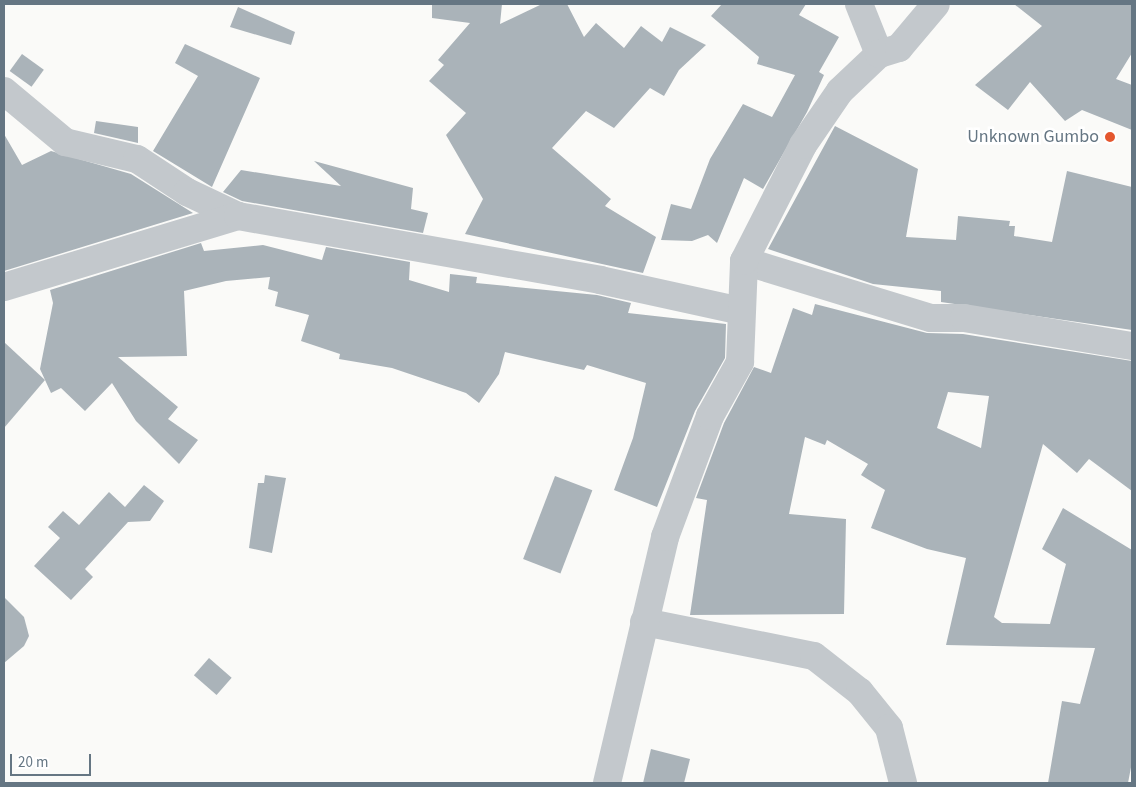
<!DOCTYPE html>
<html>
<head>
<meta charset="utf-8">
<style>
	body { margin:0 }
	#map { position:relative; width:1136px; height:787px; overflow:hidden; background:#fafaf8; font-family:"Source Sans 3",sans-serif }
	div>[style] { position:absolute }
	[style*='--x'] { left:calc(var(--x)*1px); top:calc(var(--y)*1px); width:calc(var(--w)*1px); rotate:calc(var(--a)*1deg) }
	.building>* { inset:0; background:#aab3b9; transform-origin:0 0 }
	.minor>* { height:28px; margin:-14px; padding:0 14px; transform-origin:14px; border-radius:14px; background:#c3c8cc }
	.dots>* { width:14px; height:14px; translate:-50% -50%; box-sizing:border-box; border:2px solid #fff; border-radius:50% }
	span { translate:-50% -50%; white-space:nowrap; text-align:center; line-height:1.15; -webkit-text-stroke:5px #fff; paint-order:stroke }
	.poi-label { font-size:18px; color:#657683 }
	.right { translate:-100% -50%; text-align:right }
	.frame { position:absolute; inset:0; border:5px solid #657683; pointer-events:none }
	.scale { position:absolute; left:10px; top:754px; width:81px; height:22px; box-sizing:border-box; border:2px solid #657683; border-top:0; padding-left:6px; font-size:15px; line-height:18px; white-space:nowrap; color:#657683; -webkit-text-stroke:4px #fff; paint-order:stroke }
</style>
</head>
<body>
<div id="map">
	<div class="building">
		<i style="clip-path:polygon(432px 4px,502px 4px,500px 24px,542px 4px,567px 4px,584px 37px,596px 23px,624px 48px,641px 26px,662px 42px,670px 27px,706px 45px,679px 70px,664px 96px,650px 88px,614px 128px,586px 111px,552px 148px,611px 199px,605px 206px,656px 237px,643px 273px,465px 234px,483px 199px,446px 135px,466px 113px,429px 81px,444px 65px,438px 60px,470px 23px,432px 18px)"></i>
		<i style="clip-path:polygon(722px 4px,806px 4px,799px 15px,839px 37px,819px 72px,824px 75px,807px 112px,763px 189px,744px 178px,717px 243px,708px 235px,692px 241px,661px 240px,671px 204px,691px 209px,710px 159px,743px 104px,772px 117px,795px 75px,757px 64px,759px 57px,711px 16px)"></i>
		<i style="clip-path:polygon(1014px 4px,1132px 4px,1132px 53px,1116px 79px,1132px 85px,1132px 130px,1082px 110px,1065px 121px,1030px 82px,1008px 110px,975px 85px,1042px 26px)"></i>
		<i style="clip-path:polygon(238px 7px,295px 32px,291px 45px,230px 27px)"></i>
		<i style="clip-path:polygon(185px 44px,260px 78px,212px 187px,153px 151px,198px 76px,175px 63px)"></i>
		<i style="left:22px;top:54px;width:27px;height:21px;rotate:36deg"></i>
		<i style="clip-path:polygon(96px 121px,138px 127px,138px 143px,94px 133px)"></i>
		<i style="clip-path:polygon(835px 126px,918px 169px,906px 237px,956px 240px,958px 216px,1010px 221px,1009px 226px,1015px 226px,1014px 236px,1052px 242px,1067px 171px,1132px 187px,1132px 330px,941px 302px,941px 291px,873px 284px,768px 249px)"></i>
		<i style="clip-path:polygon(4px 134px,22px 165px,51px 151px,131px 174px,193px 213px,4px 271px)"></i>
		<i style="clip-path:polygon(314px 161px,413px 188px,411px 209px,428px 213px,423px 233px,242px 201px,223px 192px,241px 170px,341px 186px)"></i>
		<i style="clip-path:polygon(201px 243px,204px 251px,263px 245px,322px 260px,326px 247px,410px 262px,409px 280px,449px 292px,450px 274px,477px 277px,476px 283px,597px 295px,631px 303px,628px 313px,726px 324px,725px 358px,695px 411px,657px 507px,614px 490px,633px 438px,646px 383px,587px 365px,584px 370px,505px 352px,499px 374px,479px 403px,466px 393px,392px 368px,339px 359px,340px 354px,301px 341px,309px 315px,275px 306px,278px 292px,268px 289px,270px 277px,226px 281px,184px 291px,187px 356px,118px 357px,178px 407px,168px 419px,198px 440px,179px 464px,136px 421px,112px 383px,85px 411px,61px 388px,51px 393px,40px 369px,53px 303px,50px 290px)"></i>
		<i style="clip-path:polygon(evenodd,815px 304px,927px 333px,963px 334px,1132px 361px,1132px 491px,1089px 459px,1077px 473px,1043px 444px,994px 617px,1002px 623px,1050px 624px,1066px 564px,1042px 549px,1063px 508px,1132px 550px,1132px 762px,1128px 783px,1048px 783px,1062px 701px,1080px 704px,1095px 648px,946px 645px,966px 558px,927px 549px,871px 528px,885px 490px,861px 475px,868px 464px,827px 440px,825px 445px,805px 437px,789px 514px,846px 519px,844px 614px,690px 615px,707px 500px,696px 498px,724px 423px,754px 367px,771px 373px,793px 308px,812px 315px,815px 304px,948px 392px,989px 396px,981px 448px,937px 428px,948px 392px)"></i>
		<i style="clip-path:polygon(4px 342px,45px 380px,4px 428px)"></i>
		<i style="clip-path:polygon(265px 475px,286px 478px,272px 553px,249px 548px,258px 483px,264px 483px)"></i>
		<i style="left:555px;top:476px;width:40px;height:89px;rotate:21deg"></i>
		<i style="clip-path:polygon(144px 485px,164px 501px,150px 521px,128px 522px,85px 569px,93px 577px,71px 600px,34px 566px,60px 538px,48px 527px,63px 511px,79px 525px,109px 492px,125px 507px)"></i>
		<i style="clip-path:polygon(4px 597px,24px 617px,29px 636px,24px 646px,4px 663px)"></i>
		<i style="left:209px;top:658px;width:30px;height:23px;rotate:41deg"></i>
		<i style="clip-path:polygon(651px 749px,690px 759px,684px 783px,643px 783px)"></i>
	</div>
	<div class="minor">
		<i style="--x:859;--y:4;--w:54;--a:68.2"></i>
		<i style="--x:4;--y:91;--w:80;--a:39.9"></i>
		<i style="--x:65;--y:142;--w:74;--a:13.3"></i>
		<i style="--x:137;--y:159;--w:60;--a:33.4"></i>
		<i style="--x:187;--y:192;--w:56;--a:25.2"></i>
		<i style="--x:744;--y:261;--w:195;--a:17"></i>
		<i style="--x:931;--y:318;--w:33;--a:0"></i>
		<i style="--x:964;--y:318;--w:170;--a:9.5"></i>
		<i style="--x:4;--y:287;--w:245;--a:-16.9"></i>
		<i style="--x:238;--y:216;--w:368;--a:10"></i>
		<i style="--x:600;--y:280;--w:144;--a:12.4"></i>
		<i style="--x:644;--y:622;--w:173;--a:11.3"></i>
		<i style="--x:814;--y:656;--w:58;--a:38"></i>
		<i style="--x:860;--y:692;--w:46;--a:51.1"></i>
		<i style="--x:889;--y:728;--w:57;--a:75.7"></i>
		<i style="--x:607;--y:783;--w:253;--a:-76.7"></i>
		<i style="--x:665;--y:537;--w:129;--a:-69.6"></i>
		<i style="--x:710;--y:416;--w:62;--a:-60.9"></i>
		<i style="--x:740;--y:362;--w:101;--a:-87.7"></i>
		<i style="--x:744;--y:261;--w:130;--a:-63"></i>
		<i style="--x:803;--y:145;--w:65;--a:-55.6"></i>
		<i style="--x:840;--y:91;--w:54;--a:-43.5"></i>
		<i style="--x:879;--y:54;--w:21;--a:-17"></i>
		<i style="--x:899;--y:48;--w:57;--a:-49.9"></i>
	</div>
	<div class="dots">
		<i style="left:1110px;top:137px;background:#e4572e"></i>
	</div>
	<div class="poi-label">
		<span class="right" style="left:1099px;top:137px">Unknown Gumbo</span>
	</div>
	<div class="frame"></div>
	<div class="scale">20 m</div>
</div>
</body>
</html>
